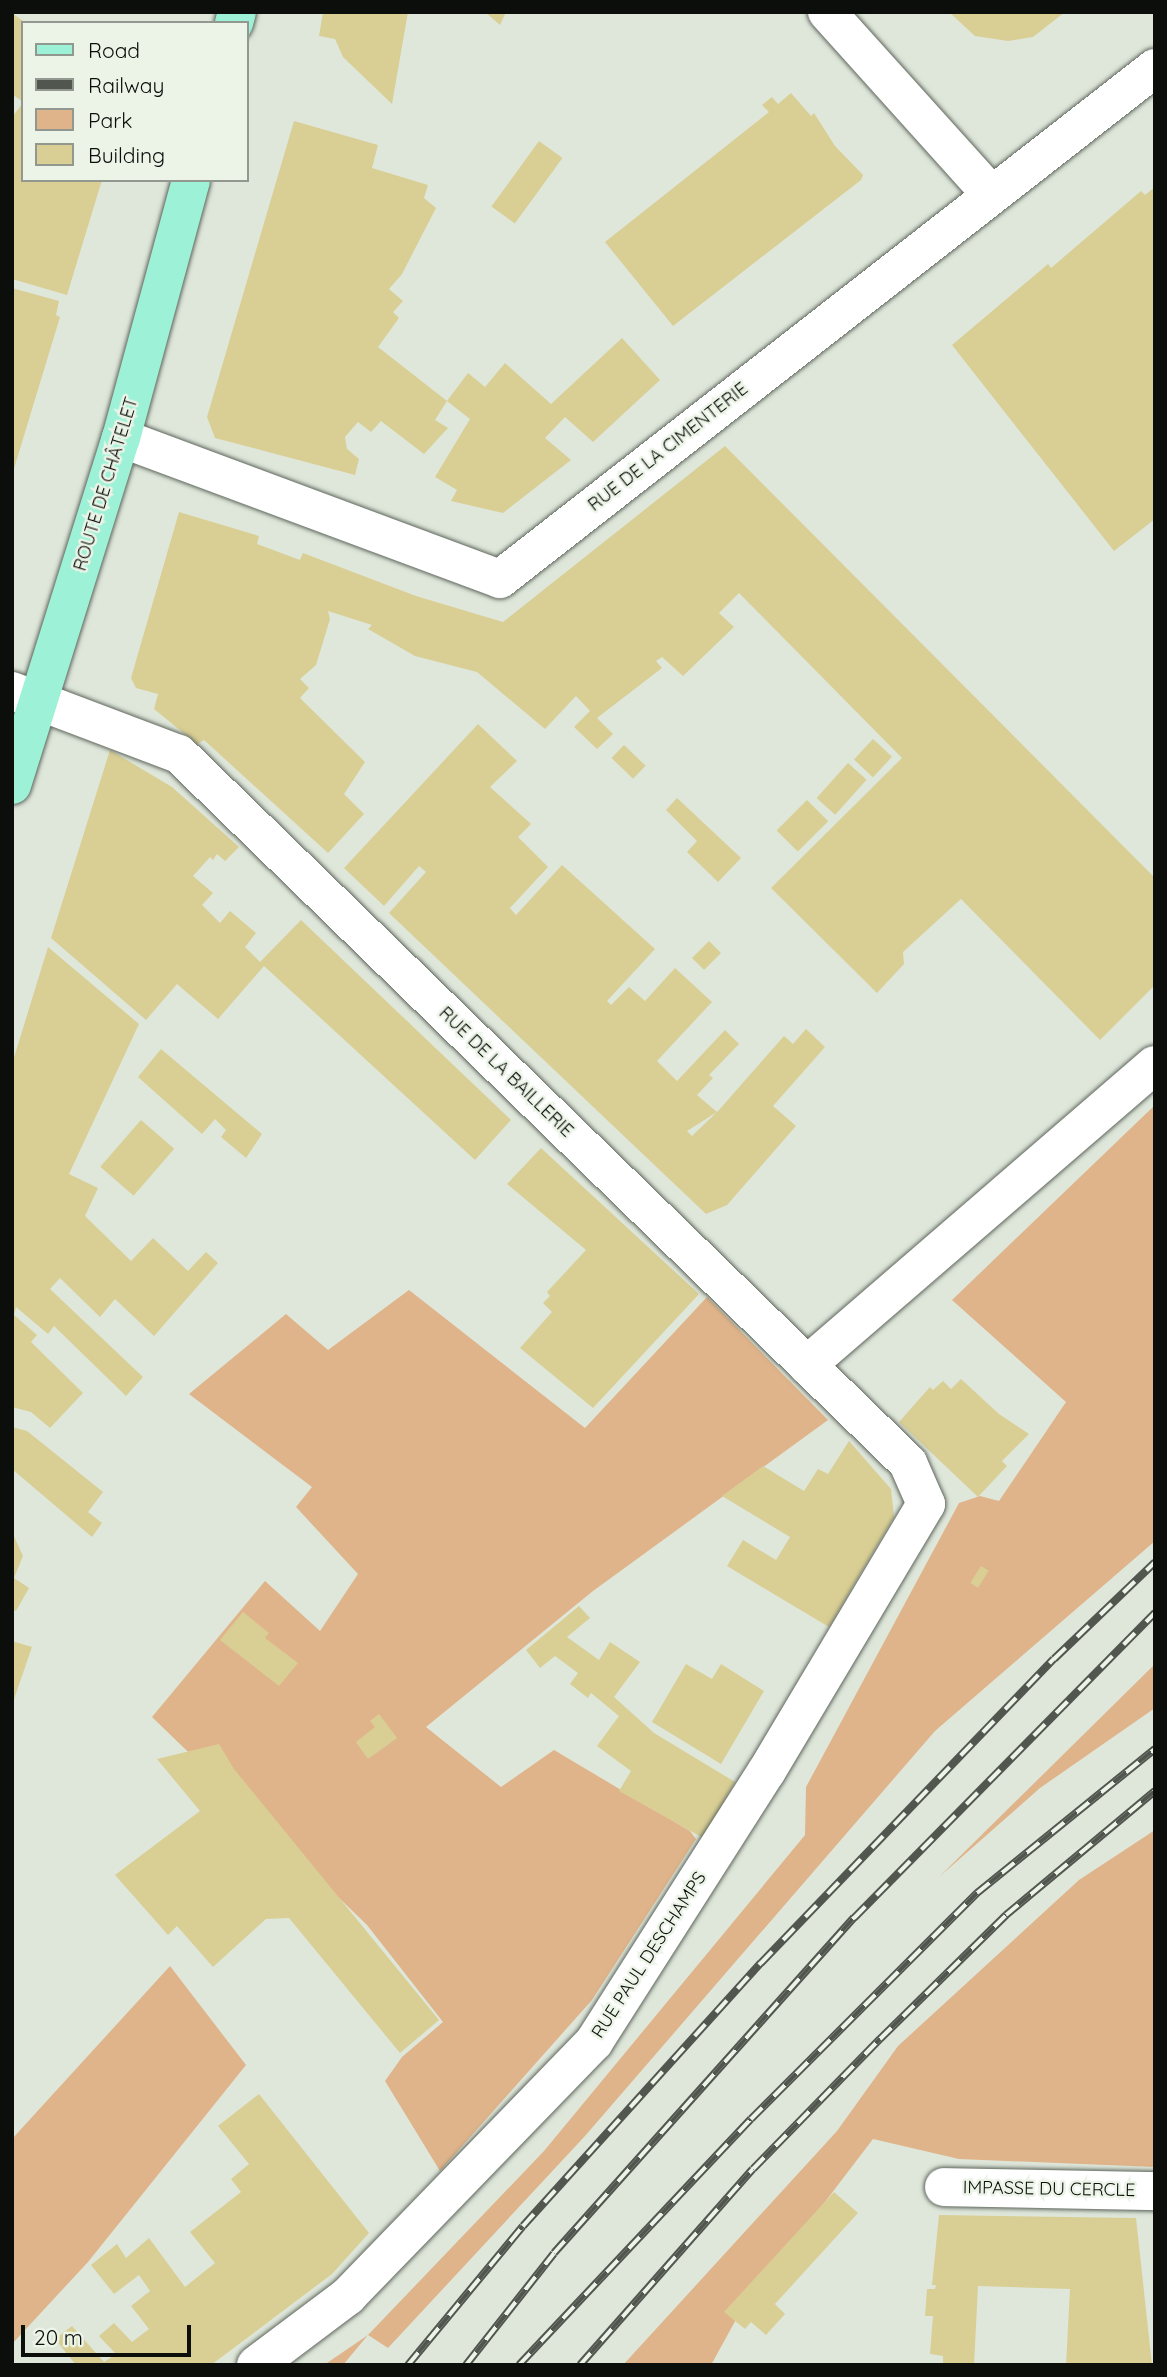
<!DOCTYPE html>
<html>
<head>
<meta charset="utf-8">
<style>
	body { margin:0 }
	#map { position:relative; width:1167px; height:2377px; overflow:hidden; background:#dfe7db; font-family:Quicksand,sans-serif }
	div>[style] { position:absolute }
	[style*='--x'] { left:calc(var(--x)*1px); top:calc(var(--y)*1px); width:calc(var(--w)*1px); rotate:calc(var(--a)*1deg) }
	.green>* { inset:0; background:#dfb48a }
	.building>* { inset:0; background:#d9cf95; transform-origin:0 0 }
	.roads { filter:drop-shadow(0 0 2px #5f665c) drop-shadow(0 0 2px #5f665c) }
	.minor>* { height:38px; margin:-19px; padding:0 19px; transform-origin:19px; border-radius:19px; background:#fff }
	.major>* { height:38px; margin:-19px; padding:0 19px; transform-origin:19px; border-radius:19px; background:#9df1d6 }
	.rail>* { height:8px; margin-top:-4px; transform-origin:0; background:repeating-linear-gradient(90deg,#ecf4e8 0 16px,#51564f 0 32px); box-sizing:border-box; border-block:2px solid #51564f }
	span { translate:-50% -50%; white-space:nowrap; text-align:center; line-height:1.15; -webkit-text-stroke:5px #ecf4e8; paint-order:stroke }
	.street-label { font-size:18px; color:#0b0e0a }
	.frame { position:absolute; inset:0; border:14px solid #0b0e0a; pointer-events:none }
	.legend { position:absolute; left:21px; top:21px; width:228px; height:161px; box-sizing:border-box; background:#ecf4e8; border:2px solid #92988f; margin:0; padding:9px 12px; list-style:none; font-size:21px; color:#0b0e0a }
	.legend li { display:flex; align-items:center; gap:14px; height:35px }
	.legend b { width:35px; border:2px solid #92988f }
	.scale { position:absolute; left:21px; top:2325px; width:170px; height:32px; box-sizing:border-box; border:4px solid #0b0e0a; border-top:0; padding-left:9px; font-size:21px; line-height:24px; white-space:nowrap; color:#0b0e0a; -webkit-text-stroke:5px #ecf4e8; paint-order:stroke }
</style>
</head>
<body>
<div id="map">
	<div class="green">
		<i style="clip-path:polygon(1155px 1105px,1155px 1541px,935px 1731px,585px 2136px,388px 2348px,368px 2335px,343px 2365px,324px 2365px,368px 2335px,544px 2151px,805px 1835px,806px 1787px,959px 1503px,980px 1496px,999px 1501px,1066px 1402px,952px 1300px)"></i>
		<i style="clip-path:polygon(409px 1290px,585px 1428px,707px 1297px,828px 1420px,593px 1591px,426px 1727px,501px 1787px,554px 1750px,690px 1831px,696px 1839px,592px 2000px,440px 2171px,385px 2081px,402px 2057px,443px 2022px,367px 1925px,152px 1717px,265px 1581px,320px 1631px,358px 1574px,296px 1507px,312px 1487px,189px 1394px,286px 1314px,328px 1350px)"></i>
		<i style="clip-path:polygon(1155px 1664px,1155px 1708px,1040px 1788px,939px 1877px)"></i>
		<i style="clip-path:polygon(1155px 1830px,1155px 2167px,959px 2159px,873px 2139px,738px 2316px,711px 2365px,623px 2365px,837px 2131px,898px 2046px,1079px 1880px)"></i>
		<i style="clip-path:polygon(170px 1966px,246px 2065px,88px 2262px,12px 2344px,12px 2139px)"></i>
	</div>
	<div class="building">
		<i style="clip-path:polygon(323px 12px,408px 12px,392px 104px,343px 57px,335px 39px,319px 36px)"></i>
		<i style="clip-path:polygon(485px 12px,506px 12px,500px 25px)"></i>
		<i style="clip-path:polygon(949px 12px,1065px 12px,1033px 37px,1008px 41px,975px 36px)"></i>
		<i style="clip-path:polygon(12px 13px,26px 23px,23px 102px,12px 94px)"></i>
		<i style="clip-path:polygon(791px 93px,811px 116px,814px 113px,835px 146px,863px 175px,861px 180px,673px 326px,605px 242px,769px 112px,762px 105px,772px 97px,778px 104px)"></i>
		<i style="clip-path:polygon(23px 103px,23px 180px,102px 180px,67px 295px,12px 279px,12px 117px)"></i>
		<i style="clip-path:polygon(294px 121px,378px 145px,372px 168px,428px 185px,424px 198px,436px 208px,402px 274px,389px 289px,403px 301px,393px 312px,399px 318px,378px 347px,447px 401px,435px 420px,448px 428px,424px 454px,381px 421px,371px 432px,358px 422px,345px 437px,347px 449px,359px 459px,355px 475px,215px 438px,207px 417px)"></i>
		<i style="left:539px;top:141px;width:29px;height:81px;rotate:36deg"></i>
		<i style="clip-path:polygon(1155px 187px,1155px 519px,1114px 551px,952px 345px,1048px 264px,1051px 268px,1141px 191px,1145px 195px)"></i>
		<i style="clip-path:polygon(12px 288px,59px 301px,56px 315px,60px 317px,13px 472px)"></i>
		<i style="clip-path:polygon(622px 338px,660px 380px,593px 442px,565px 417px,545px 438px,571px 460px,503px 513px,451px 501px,457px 490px,435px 477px,470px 419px,447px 401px,468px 373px,485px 387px,505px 363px,551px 404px)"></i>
		<i style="clip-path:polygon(725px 446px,1155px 878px,1155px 985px,1100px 1040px,961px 899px,903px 952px,904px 964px,877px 993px,771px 888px,902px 758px,739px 593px,719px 613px,734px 627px,683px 676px,662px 657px,656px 661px,662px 668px,597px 718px,613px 734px,597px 749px,574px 727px,590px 711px,576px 696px,545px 729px,477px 672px,415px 656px,368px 629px,372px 625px,328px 611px,330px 619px,316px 665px,300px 679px,309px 688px,300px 698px,365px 762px,344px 794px,364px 814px,328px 853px,204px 740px,197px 744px,154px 709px,158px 694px,136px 688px,131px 678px,179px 512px,259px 536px,257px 544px,300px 560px,303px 553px,416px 596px,503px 622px)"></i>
		<i style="clip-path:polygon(478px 724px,517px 761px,490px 787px,531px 824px,518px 837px,548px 867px,510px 908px,516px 915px,562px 865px,655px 949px,607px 1001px,611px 1005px,629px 987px,645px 1001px,675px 968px,712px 1002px,657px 1061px,677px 1081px,725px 1030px,739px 1044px,709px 1075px,713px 1078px,697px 1095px,717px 1112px,687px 1131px,692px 1136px,719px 1110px,784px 1036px,793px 1044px,806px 1029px,825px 1047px,773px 1106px,796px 1126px,727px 1205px,706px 1214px,389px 913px,426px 872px,419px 866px,384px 906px,344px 868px)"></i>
		<i style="left:873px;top:739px;width:26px;height:28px;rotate:43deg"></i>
		<i style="left:624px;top:745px;width:30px;height:18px;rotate:44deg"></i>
		<i style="clip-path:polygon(110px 750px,172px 787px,239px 847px,225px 861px,217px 854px,213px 860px,210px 857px,193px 876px,213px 893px,202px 905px,220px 923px,230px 911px,256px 933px,245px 947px,260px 962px,301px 920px,511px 1120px,475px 1160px,264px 966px,218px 1019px,177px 984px,146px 1020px,51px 938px)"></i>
		<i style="left:848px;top:763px;width:25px;height:47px;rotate:42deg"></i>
		<i style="clip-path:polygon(677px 798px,741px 858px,718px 882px,687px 852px,697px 841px,666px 810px)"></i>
		<i style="left:807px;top:800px;width:30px;height:43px;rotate:45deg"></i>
		<i style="left:709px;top:941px;width:17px;height:24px;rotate:45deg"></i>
		<i style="clip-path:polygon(48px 947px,139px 1024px,69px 1174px,98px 1188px,85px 1216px,131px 1261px,153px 1238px,188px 1271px,206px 1252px,218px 1263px,154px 1336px,115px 1299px,100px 1317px,60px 1278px,50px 1289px,143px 1377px,126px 1396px,54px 1326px,48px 1334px,16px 1307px,14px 1315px,37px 1335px,31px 1342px,83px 1393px,50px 1428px,31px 1412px,12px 1407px,12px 1064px)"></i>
		<i style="clip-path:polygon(161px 1049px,262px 1134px,246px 1158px,221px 1137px,226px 1130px,215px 1119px,202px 1134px,138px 1077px)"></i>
		<i style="left:141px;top:1120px;width:44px;height:62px;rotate:41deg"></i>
		<i style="clip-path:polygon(541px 1148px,699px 1294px,593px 1408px,520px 1348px,552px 1312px,543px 1303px,550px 1296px,547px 1292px,586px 1250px,507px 1184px)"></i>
		<i style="clip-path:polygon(961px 1379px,999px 1414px,1029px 1434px,1002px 1461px,1007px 1466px,978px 1497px,899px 1422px,930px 1387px,933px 1390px,943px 1381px,951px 1389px)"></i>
		<i style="clip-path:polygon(12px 1427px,27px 1431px,103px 1492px,88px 1512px,102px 1523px,92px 1537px,12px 1469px)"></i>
		<i style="clip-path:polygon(849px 1441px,891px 1489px,894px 1517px,829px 1627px,727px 1566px,743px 1540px,776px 1560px,790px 1537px,722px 1496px,763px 1466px,804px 1491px,818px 1469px,828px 1474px)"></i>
		<i style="clip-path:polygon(12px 1532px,23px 1556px,14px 1578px,29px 1588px,16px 1611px,12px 1609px)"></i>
		<i style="left:981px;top:1566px;width:9px;height:20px;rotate:32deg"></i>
		<i style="clip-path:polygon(579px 1606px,590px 1618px,567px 1637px,599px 1660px,610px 1642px,640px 1662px,614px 1697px,654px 1733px,735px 1782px,703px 1838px,619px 1791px,631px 1771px,597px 1746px,619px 1716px,591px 1693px,588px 1698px,570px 1684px,578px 1673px,555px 1656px,540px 1668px,526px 1650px)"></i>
		<i style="clip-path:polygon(243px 1612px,269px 1633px,265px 1638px,298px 1663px,279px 1686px,220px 1640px)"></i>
		<i style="clip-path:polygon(12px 1641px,32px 1647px,12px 1705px)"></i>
		<i style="clip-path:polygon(686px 1664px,712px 1679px,721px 1664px,764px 1691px,721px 1764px,652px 1722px)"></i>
		<i style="clip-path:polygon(379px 1714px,397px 1738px,368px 1759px,356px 1742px,375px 1727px,370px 1721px)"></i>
		<i style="clip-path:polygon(219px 1744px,234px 1769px,439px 2020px,400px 2053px,289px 1918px,266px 1919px,213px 1967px,177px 1926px,168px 1935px,115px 1875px,200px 1811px,157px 1759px)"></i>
		<i style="clip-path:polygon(259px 2094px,369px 2233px,332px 2274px,211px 2365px,76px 2365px,55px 2339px,72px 2326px,104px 2362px,116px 2354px,99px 2336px,114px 2323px,132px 2342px,149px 2329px,131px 2306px,150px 2291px,139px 2275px,114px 2294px,91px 2265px,117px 2244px,126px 2258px,149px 2238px,185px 2287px,215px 2263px,190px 2232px,241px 2192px,231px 2179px,249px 2164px,218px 2126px)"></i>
		<i style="clip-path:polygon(834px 2192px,858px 2213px,775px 2304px,785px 2314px,766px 2335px,751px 2322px,745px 2329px,724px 2312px)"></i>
		<i style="clip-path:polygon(939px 2215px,1136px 2218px,1152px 2365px,1066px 2365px,1070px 2289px,978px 2286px,974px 2365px,943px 2365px,943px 2356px,930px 2354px,933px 2316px,925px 2316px,927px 2289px,935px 2289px,936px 2285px,932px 2285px)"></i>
	</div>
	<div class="roads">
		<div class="minor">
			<i style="--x:827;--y:12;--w:244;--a:48"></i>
			<i style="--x:121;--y:438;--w:404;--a:20.4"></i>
			<i style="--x:500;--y:579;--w:831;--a:-37.96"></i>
			<i style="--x:12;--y:691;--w:178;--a:20.7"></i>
			<i style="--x:179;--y:754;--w:1017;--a:44.2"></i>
			<i style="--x:908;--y:1463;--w:45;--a:66.3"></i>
			<i style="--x:926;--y:1504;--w:312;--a:120.8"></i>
			<i style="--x:766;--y:1772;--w:320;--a:122.5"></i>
			<i style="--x:594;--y:2042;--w:354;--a:134.1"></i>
			<i style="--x:348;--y:2296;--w:115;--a:143.1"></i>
			<i style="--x:807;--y:1365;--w:459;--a:-40.8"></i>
			<i style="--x:944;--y:2187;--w:211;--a:1.1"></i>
		</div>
		<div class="major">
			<i style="--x:234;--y:23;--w:11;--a:-75"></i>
			<i style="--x:12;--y:785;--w:364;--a:-72.6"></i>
			<i style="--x:121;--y:438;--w:267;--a:-74.8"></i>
		</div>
	</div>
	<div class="rail">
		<i style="--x:408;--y:2365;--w:180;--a:-50.4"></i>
		<i style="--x:523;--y:2226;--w:355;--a:-47.9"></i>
		<i style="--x:761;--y:1963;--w:422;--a:-46.1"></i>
		<i style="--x:1054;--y:1659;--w:140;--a:-43.8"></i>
		<i style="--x:466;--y:2365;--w:142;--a:-51.8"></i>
		<i style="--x:554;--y:2253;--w:450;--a:-48.2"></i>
		<i style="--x:854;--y:1918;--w:429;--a:-45.4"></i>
		<i style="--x:519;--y:2365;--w:338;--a:-46.7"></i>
		<i style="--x:751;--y:2119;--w:320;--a:-45"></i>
		<i style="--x:977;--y:1893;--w:229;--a:-39"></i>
		<i style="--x:580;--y:2365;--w:261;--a:-48.6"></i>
		<i style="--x:753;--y:2169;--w:182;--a:-45.7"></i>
		<i style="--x:880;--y:2039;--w:177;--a:-44.5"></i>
		<i style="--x:1006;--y:1915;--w:194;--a:-39.8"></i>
	</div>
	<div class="street-label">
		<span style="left:668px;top:447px;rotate:-38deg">RUE DE LA CIMENTERIE</span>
		<span style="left:106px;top:484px;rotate:-73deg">ROUTE DE CHÂTELET</span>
		<span style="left:506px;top:1072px;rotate:44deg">RUE DE LA BAILLERIE</span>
		<span style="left:649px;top:1955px;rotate:-57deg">RUE PAUL DESCHAMPS</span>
		<span style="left:1049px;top:2189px;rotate:1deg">IMPASSE DU CERCLE</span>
	</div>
	<div class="frame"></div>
	<ul class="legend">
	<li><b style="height:9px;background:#9df1d6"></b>Road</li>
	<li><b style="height:9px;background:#51564f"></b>Railway</li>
	<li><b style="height:19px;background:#dfb48a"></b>Park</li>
	<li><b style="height:19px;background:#d9cf95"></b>Building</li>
	</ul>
	<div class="scale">20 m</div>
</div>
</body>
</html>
